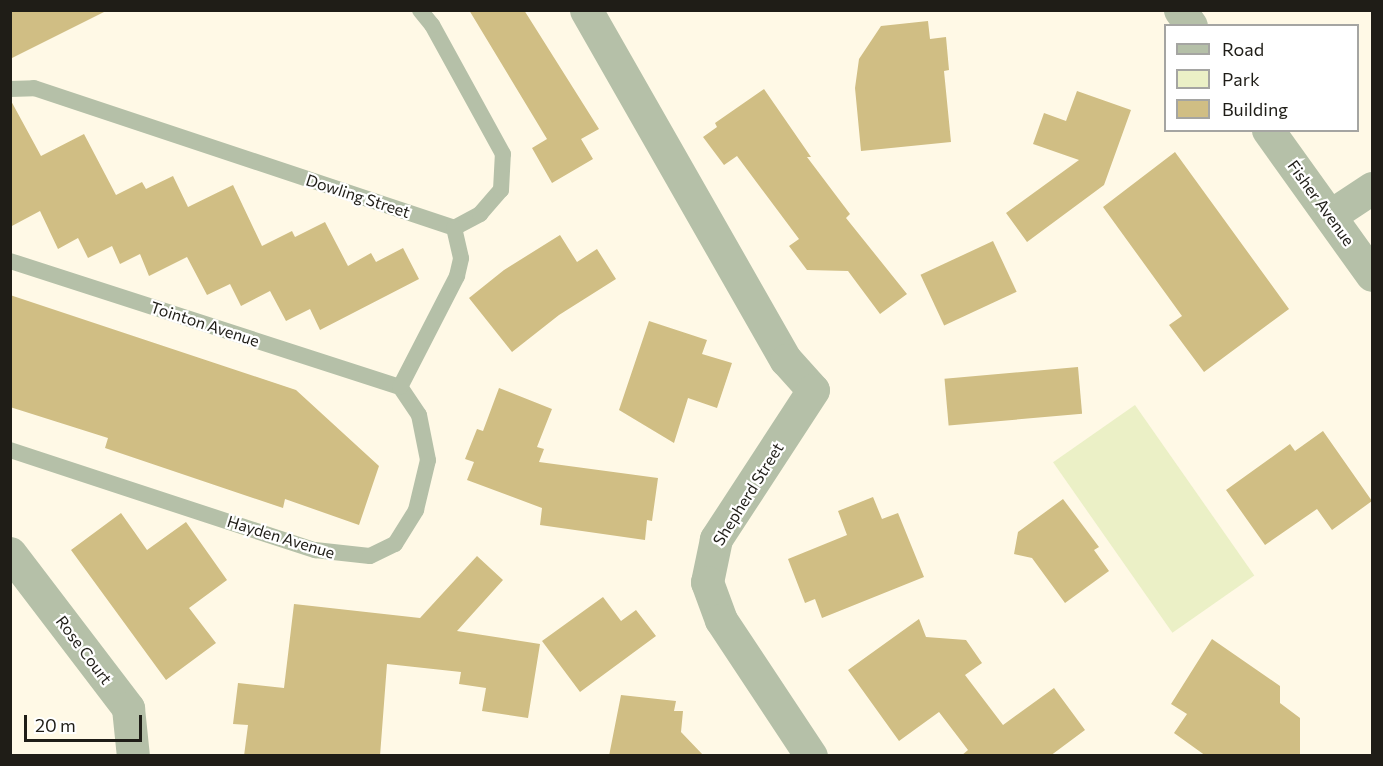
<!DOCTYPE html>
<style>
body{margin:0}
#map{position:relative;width:1383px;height:766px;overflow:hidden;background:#fff9e6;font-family:Commissioner,sans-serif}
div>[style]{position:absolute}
.green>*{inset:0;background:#ebf0c6;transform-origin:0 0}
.building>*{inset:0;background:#d0be84;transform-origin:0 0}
.lane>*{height:16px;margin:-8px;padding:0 8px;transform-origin:8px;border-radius:8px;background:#b5c0a8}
.street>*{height:33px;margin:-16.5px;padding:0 16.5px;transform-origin:16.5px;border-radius:16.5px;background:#b5c0a8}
span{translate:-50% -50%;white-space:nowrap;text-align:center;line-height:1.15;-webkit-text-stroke:4.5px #fff;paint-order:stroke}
.street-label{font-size:16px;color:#1f1d17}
.frame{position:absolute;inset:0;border:12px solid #1f1d17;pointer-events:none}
.legend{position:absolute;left:1164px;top:24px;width:195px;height:108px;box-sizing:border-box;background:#fff;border:2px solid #a5a5a2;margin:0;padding:8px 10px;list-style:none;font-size:18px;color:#1f1d17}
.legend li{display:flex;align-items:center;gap:12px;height:30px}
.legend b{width:30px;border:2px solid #a5a5a2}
.scale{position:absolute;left:24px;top:715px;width:118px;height:27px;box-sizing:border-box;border:3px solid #1f1d17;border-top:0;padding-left:8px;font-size:18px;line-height:21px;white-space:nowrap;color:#1f1d17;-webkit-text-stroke:4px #fff;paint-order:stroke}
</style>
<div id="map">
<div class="green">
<div style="left:1135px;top:405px;width:208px;height:100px;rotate:55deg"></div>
</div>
<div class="building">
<div style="clip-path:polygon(10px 10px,108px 10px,10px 59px)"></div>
<div style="clip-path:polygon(469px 10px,524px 10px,599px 129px,581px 139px,593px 159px,552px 183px,532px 148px,547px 139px)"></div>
<div style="clip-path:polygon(928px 21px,930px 39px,946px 37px,949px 70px,944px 71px,951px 142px,861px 151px,855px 88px,859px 59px,881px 26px)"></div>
<div style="clip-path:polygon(764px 89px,811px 157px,807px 157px,850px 214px,846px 218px,907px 294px,880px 314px,848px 271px,807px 270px,789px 246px,799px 239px,737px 156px,724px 165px,703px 137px,717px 127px,715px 123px)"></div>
<div style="clip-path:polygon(1077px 91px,1131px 110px,1104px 185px,1027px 242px,1006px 213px,1079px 160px,1033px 144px,1044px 113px,1066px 121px)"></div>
<div style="clip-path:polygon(10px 99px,41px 156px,84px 134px,116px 195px,142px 182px,146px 189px,173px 176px,188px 207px,233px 185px,262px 246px,292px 231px,295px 237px,325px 222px,348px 266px,371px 253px,376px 262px,403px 248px,419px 279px,320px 330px,310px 309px,286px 321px,270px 291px,241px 306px,230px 284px,207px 295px,187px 257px,149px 276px,140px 254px,120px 264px,112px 246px,88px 258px,78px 238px,58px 249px,40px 211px,10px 227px)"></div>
<div style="clip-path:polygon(1175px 152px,1289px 309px,1204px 372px,1169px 325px,1182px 316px,1103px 207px)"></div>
<div style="clip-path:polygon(560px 235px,577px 262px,597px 249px,616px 279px,559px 315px,512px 352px,469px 298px,504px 270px)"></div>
<div style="left:993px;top:241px;width:56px;height:80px;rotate:65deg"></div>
<div style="clip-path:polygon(10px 295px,296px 390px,379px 466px,359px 525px,285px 499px,283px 508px,105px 448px,108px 438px,10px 407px)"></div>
<div style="clip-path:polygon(649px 321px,707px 340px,702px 354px,732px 363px,717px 408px,688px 398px,674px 443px,619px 410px)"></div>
<div style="left:1078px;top:367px;width:47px;height:134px;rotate:85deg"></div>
<div style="clip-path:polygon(499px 388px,552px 409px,537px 447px,544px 449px,539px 462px,658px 478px,652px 521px,647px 520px,645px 540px,540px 525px,542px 508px,467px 480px,474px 462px,465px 459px,477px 429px,483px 431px)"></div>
<div style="clip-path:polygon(1323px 431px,1372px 501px,1332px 530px,1317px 509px,1265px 545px,1226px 490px,1290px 444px,1295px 451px)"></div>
<div style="clip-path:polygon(873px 497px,882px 519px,898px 513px,924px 577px,822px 618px,815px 599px,805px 603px,788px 559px,847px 535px,838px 511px)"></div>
<div style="clip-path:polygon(1063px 499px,1099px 547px,1094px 550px,1109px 571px,1065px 603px,1032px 558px,1014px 554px,1018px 532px)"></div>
<div style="clip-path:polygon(121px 513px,147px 550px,186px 522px,227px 580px,189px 608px,216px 643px,166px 680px,71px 550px)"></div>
<div style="clip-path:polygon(477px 556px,503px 580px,457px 631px,540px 644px,528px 718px,482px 711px,486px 688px,459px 684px,461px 672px,387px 664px,380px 756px,244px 756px,248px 725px,233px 724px,238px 683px,284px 688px,294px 604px,420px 618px)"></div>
<div style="clip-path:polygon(603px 597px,621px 621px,636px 610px,656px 636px,580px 692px,542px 641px)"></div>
<div style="clip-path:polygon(919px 619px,926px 637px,966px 640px,982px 663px,965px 675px,1003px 725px,1054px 688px,1085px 730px,1050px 756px,961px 756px,968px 750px,939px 712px,899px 741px,848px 670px)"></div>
<div style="clip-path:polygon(1212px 639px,1280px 686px,1280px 703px,1300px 718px,1300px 756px,1206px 756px,1174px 733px,1187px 714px,1171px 704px)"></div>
<div style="clip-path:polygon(621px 695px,676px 701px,674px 711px,683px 711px,681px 732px,704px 756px,609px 756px)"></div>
</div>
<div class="lane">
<div style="left:10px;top:89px;width:24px;rotate:-2deg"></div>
<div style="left:34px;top:88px;width:443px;rotate:18.4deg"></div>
<div style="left:454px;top:228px;width:30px;rotate:-28deg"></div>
<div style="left:480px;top:214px;width:32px;rotate:-49deg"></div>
<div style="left:501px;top:190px;width:36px;rotate:-87deg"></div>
<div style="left:503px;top:154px;width:147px;rotate:-118.8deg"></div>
<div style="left:432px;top:25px;width:19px;rotate:-129deg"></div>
<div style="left:10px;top:261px;width:410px;rotate:17.9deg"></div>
<div style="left:10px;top:450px;width:321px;rotate:18.2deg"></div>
<div style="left:315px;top:550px;width:55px;rotate:6.2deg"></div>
<div style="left:370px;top:556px;width:28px;rotate:-26deg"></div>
<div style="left:395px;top:544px;width:40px;rotate:-58deg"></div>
<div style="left:416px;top:510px;width:51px;rotate:-76.5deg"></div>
<div style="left:428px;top:460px;width:46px;rotate:-101.3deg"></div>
<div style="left:419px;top:415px;width:34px;rotate:-124deg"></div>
<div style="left:400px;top:387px;width:125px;rotate:-62.8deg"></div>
<div style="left:457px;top:276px;width:18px;rotate:-77deg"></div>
<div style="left:461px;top:258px;width:31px;rotate:-103deg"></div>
</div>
<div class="street">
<div style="left:586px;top:10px;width:403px;rotate:60.3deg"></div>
<div style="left:786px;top:360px;width:40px;rotate:48deg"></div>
<div style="left:813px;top:390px;width:178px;rotate:123.1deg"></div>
<div style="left:716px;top:539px;width:44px;rotate:101.8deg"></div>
<div style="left:707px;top:582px;width:40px;rotate:69.8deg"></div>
<div style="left:721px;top:620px;width:163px;rotate:56.5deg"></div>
<div style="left:1180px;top:10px;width:19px;rotate:55deg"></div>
<div style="left:1268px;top:130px;width:178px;rotate:54.4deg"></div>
<div style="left:1331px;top:215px;width:49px;rotate:-33.4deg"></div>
<div style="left:10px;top:553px;width:195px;rotate:52.7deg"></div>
<div style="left:128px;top:708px;width:48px;rotate:84.1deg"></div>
</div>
<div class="street-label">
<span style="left:358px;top:196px;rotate:18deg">Dowling Street</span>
<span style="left:1321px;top:203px;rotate:54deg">Fisher Avenue</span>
<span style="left:205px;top:324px;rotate:18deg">Tointon Avenue</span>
<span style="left:748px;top:494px;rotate:-58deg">Shepherd Street</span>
<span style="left:281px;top:537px;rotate:17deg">Hayden Avenue</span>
<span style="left:84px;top:650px;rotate:53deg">Rose Court</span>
</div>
<div class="frame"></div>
<ul class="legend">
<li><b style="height:8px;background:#b5c0a8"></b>Road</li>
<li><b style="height:16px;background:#ebf0c6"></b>Park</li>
<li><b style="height:16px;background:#d0be84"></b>Building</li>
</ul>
<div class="scale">20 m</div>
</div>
